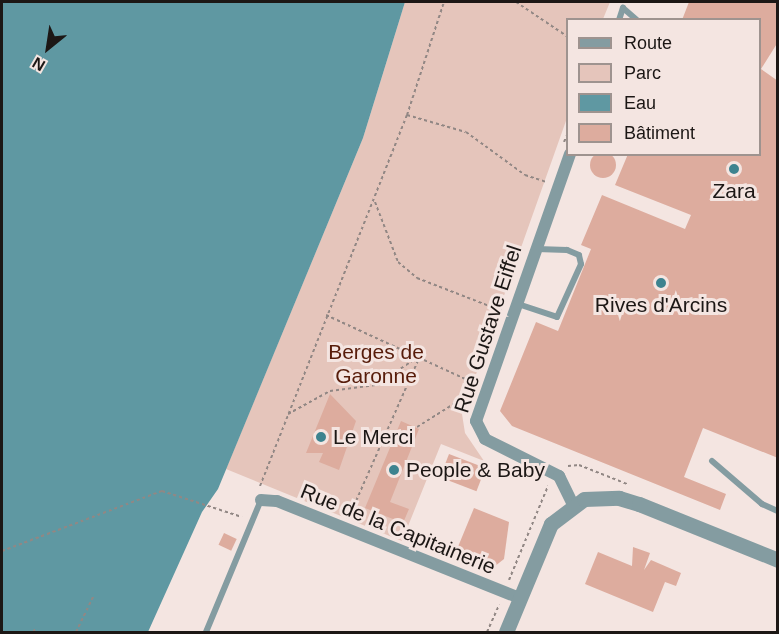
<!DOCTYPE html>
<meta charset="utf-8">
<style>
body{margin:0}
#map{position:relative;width:779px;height:634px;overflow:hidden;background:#f4e5e1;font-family:Arial,sans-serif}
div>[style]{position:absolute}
.green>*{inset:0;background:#e5c5bb}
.water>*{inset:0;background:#5f98a2}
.building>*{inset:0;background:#ddac9e;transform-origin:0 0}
.round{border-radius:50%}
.path>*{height:2px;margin-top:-1px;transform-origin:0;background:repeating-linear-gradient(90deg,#918784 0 3px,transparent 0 6px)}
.service>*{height:6px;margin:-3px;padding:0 3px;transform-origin:3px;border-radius:3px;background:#849ca1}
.minor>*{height:12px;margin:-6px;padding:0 6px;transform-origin:6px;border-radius:6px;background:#849ca1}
.tertiary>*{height:15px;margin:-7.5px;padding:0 7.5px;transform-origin:7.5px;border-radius:7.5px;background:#849ca1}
.dots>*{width:16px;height:16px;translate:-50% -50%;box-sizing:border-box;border:3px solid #f4e5e1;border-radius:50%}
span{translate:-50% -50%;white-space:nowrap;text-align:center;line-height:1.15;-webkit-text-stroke:6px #f4e5e1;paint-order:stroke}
.poi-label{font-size:21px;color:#1c1715}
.left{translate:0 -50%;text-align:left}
.street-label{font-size:21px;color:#1c1715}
.park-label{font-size:21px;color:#571c0a}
.frame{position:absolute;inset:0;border:3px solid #1c1715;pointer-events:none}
.legend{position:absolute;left:566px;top:18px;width:195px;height:138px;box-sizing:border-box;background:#f4e5e1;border:2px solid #9e938f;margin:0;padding:8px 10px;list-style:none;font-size:18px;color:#1c1715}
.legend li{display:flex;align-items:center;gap:12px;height:30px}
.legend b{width:30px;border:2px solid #9e938f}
.north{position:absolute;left:18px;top:18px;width:60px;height:60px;-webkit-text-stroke:4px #f4e5e1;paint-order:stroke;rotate:210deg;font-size:16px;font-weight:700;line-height:24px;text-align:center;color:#1c1715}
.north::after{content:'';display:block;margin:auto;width:21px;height:27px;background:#1c1715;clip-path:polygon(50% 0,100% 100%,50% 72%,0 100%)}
</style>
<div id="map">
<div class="green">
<div style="clip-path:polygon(405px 2px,610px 2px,603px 19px,568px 20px,567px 118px,462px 414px,465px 433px,484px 461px,441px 444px,402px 541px,226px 469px,363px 138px)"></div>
</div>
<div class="water">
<div style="clip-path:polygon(2px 2px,405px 2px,363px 138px,218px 489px,202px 512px,148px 632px,2px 632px)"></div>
</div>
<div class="building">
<div style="clip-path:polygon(689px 2px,778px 2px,778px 42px,761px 69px,778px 81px,778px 458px,703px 428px,684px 477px,726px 494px,720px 510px,512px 426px,500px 411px,536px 322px,558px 331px,591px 249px,581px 245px,602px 195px,685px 229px,691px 215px,615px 185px,628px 154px,760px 154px,760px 20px,682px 20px)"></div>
<div class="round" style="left:590px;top:152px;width:26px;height:26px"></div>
<div style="clip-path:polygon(330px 394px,356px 421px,339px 470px,319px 462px,323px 453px,306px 453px)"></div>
<div style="clip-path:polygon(401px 421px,419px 429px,390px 502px,409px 509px,403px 523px,365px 508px)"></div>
<div style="left:449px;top:454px;width:39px;height:25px;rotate:21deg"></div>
<div style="clip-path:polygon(474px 508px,509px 522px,504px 559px,490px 570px,455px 554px)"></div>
<div style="left:224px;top:533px;width:14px;height:13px;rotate:25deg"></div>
<div style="clip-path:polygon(633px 547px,650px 553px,644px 570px,651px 560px,681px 573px,676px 586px,665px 582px,653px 612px,585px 584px,598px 552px,632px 566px)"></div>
</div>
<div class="path">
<div style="left:516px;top:2px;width:63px;rotate:33.9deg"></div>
<div style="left:407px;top:115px;width:61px;rotate:16.1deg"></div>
<div style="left:466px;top:132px;width:73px;rotate:36.1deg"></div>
<div style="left:525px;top:175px;width:23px;rotate:18deg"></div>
<div style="left:564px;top:142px;width:10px;rotate:-66deg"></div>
<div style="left:375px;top:202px;width:64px;rotate:69deg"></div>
<div style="left:398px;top:262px;width:25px;rotate:40deg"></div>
<div style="left:417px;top:278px;width:91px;rotate:21.2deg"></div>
<div style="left:326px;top:315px;width:165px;rotate:24.7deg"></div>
<div style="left:288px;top:414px;width:48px;rotate:-28.7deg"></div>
<div style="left:330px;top:391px;width:46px;rotate:-7.4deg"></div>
<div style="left:376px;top:385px;width:50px;rotate:-33.7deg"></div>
<div style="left:417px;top:427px;width:51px;rotate:-32.1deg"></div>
<div style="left:460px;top:400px;width:21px;rotate:-61deg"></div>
<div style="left:568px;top:466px;width:11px;rotate:-5deg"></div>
<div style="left:579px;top:465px;width:52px;rotate:21.6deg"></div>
<div style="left:260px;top:486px;width:399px;rotate:-68.4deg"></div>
<div style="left:407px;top:115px;width:119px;rotate:-71.9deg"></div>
<div style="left:349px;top:517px;width:176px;rotate:-66.2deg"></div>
<div style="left:2px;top:551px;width:171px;rotate:-20.6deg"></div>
<div style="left:162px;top:491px;width:84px;rotate:18deg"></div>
<div style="left:509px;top:580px;width:102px;rotate:-67.5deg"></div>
<div style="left:33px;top:632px;width:5px;rotate:-53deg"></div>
<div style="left:76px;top:632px;width:41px;rotate:-64.1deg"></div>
<div style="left:487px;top:632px;width:30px;rotate:-66deg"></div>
</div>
<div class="service">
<div style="left:619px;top:20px;width:13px;rotate:-72deg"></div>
<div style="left:623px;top:8px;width:18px;rotate:41deg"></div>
<div style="left:518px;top:304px;width:41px;rotate:18.4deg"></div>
<div style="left:557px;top:317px;width:58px;rotate:-65.6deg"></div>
<div style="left:581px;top:264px;width:9px;rotate:-103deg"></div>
<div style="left:579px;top:255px;width:13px;rotate:-157deg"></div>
<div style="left:567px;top:250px;width:30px;rotate:-178deg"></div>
<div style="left:712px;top:461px;width:66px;rotate:40.7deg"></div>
<div style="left:762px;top:504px;width:17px;rotate:24deg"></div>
<div style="left:206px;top:632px;width:143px;rotate:-67.4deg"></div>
</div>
<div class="minor">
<div style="left:570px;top:154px;width:283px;rotate:109.4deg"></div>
<div style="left:476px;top:421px;width:20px;rotate:63deg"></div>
<div style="left:485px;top:439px;width:83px;rotate:26.6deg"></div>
<div style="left:559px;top:476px;width:30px;rotate:64deg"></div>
<div style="left:261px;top:500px;width:16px;rotate:4deg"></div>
<div style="left:277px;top:501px;width:262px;rotate:21.8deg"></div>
</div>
<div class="tertiary">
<div style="left:506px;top:632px;width:117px;rotate:-67.4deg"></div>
<div style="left:551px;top:524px;width:41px;rotate:-37.1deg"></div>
<div style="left:584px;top:499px;width:35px;rotate:-2deg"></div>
<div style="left:619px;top:498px;width:21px;rotate:17deg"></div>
<div style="left:639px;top:504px;width:150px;rotate:21.9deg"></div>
</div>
<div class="dots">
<div style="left:734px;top:169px;background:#3d838f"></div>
<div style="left:661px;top:283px;background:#3d838f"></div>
<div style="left:321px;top:437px;background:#3d838f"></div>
<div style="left:394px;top:470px;background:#3d838f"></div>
</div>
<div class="poi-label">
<span style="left:734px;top:191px">Zara</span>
<span style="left:661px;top:305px">Rives d'Arcins</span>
<span class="left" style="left:333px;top:437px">Le Merci</span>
<span class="left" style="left:406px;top:470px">People &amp; Baby</span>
</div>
<div class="street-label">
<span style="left:488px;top:329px;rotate:-72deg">Rue Gustave Eiffel</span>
<span style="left:398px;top:529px;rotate:22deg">Rue de la Capitainerie</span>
</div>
<div class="park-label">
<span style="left:376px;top:364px">Berges de<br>Garonne</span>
</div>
<div class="frame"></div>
<ul class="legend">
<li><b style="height:8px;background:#849ca1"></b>Route</li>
<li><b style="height:16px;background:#e5c5bb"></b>Parc</li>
<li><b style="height:16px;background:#5f98a2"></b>Eau</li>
<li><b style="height:16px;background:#ddac9e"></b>Bâtiment</li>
</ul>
<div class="north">N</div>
</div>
